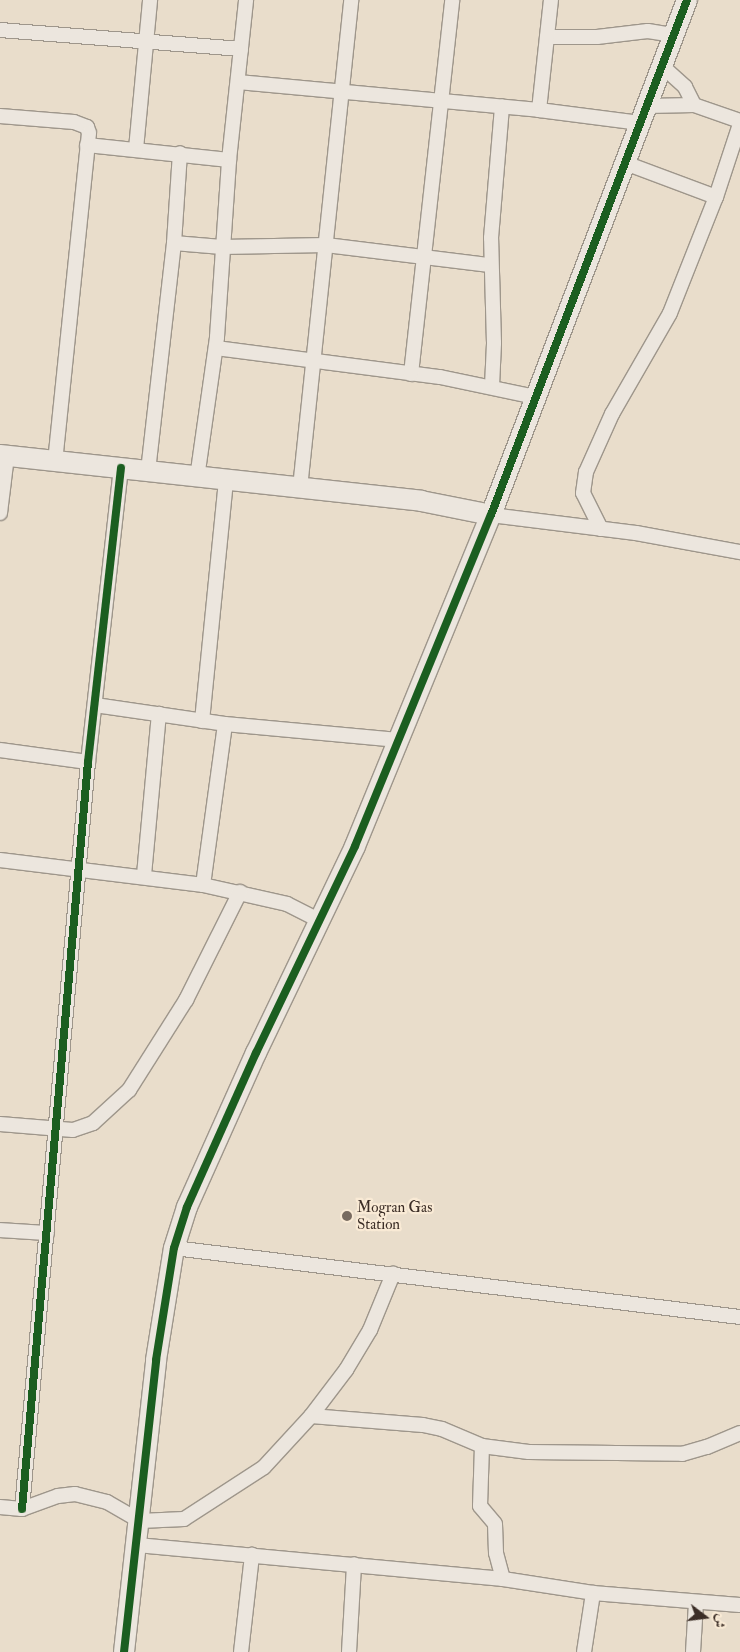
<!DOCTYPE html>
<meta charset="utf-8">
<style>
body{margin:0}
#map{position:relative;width:740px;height:1652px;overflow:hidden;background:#e9ddcb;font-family:"IM FELL Double Pica",Amiri,serif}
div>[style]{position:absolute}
.roads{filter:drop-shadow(1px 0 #9e968b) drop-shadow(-1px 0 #9e968b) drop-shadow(0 1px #9e968b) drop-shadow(0 -1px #9e968b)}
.street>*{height:14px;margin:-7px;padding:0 7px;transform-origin:7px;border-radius:7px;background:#ece6de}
.secondary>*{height:20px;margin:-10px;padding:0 10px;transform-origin:10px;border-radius:10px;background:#ece6de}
.cycleway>*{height:8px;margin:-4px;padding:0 4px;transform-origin:4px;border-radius:4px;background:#1b5e20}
.dots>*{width:14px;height:14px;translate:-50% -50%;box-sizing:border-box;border:2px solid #f9ead5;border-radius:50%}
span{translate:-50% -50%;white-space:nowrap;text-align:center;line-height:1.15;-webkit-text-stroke:4.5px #f9ead5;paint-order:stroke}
.poi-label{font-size:15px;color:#3b2d26}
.left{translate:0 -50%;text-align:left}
.north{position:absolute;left:680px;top:1592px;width:50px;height:50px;-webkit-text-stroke:4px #f9ead5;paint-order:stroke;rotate:105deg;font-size:14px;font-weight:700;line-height:20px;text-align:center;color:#3b2d26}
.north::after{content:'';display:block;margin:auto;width:18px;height:22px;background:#3b2d26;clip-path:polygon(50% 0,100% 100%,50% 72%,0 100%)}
</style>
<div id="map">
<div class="roads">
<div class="street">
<div style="left:0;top:30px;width:242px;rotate:4.5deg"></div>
<div style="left:547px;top:37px;width:50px"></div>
<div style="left:597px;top:37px;width:51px;rotate:-6.7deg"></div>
<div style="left:648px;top:31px;width:26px;rotate:9deg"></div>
<div style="left:662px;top:66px;width:31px;rotate:42deg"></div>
<div style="left:685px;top:87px;width:20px;rotate:63deg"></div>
<div style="left:238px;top:82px;width:302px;rotate:5.3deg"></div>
<div style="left:539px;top:110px;width:102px;rotate:7.3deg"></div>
<div style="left:647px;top:106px;width:47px;rotate:-1.2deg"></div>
<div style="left:694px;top:105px;width:49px;rotate:19.2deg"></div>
<div style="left:539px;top:110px;width:111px;rotate:-83.8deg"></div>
<div style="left:0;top:116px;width:74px;rotate:4.6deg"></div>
<div style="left:74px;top:122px;width:14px;rotate:21deg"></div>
<div style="left:87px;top:127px;width:6px;rotate:72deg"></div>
<div style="left:89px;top:133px;width:330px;rotate:95.9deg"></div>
<div style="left:87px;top:145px;width:143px;rotate:6deg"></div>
<div style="left:136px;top:149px;width:150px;rotate:-84.6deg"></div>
<div style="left:625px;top:163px;width:97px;rotate:20.5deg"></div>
<div style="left:174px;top:243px;width:48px;rotate:4.8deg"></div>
<div style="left:222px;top:247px;width:104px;rotate:-1.1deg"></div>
<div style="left:326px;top:245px;width:165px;rotate:7deg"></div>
<div style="left:216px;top:348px;width:226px;rotate:7.4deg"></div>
<div style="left:440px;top:377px;width:98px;rotate:11.8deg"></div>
<div style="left:411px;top:374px;width:376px;rotate:-83.7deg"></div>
<div style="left:492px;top:386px;width:43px;rotate:-87.3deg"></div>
<div style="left:494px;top:343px;width:105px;rotate:-91.6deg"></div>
<div style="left:491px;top:238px;width:132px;rotate:-85.2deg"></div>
<div style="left:148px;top:471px;width:229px;rotate:-83.5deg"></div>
<div style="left:174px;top:243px;width:90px;rotate:-86.2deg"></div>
<div style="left:197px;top:478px;width:142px;rotate:-81.9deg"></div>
<div style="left:217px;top:337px;width:177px;rotate:-86.1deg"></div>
<div style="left:229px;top:160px;width:161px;rotate:-83.9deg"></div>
<div style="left:300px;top:488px;width:491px;rotate:-84deg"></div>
<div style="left:0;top:513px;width:57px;rotate:-83deg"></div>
<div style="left:491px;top:515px;width:146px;rotate:7.1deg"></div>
<div style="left:636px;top:533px;width:106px;rotate:10.4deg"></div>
<div style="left:601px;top:529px;width:40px;rotate:-116.6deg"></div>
<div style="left:583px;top:493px;width:21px;rotate:-82deg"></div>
<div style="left:586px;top:472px;width:64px;rotate:-65.9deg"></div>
<div style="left:612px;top:414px;width:116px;rotate:-60.1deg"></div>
<div style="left:670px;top:313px;width:125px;rotate:-68.4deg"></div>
<div style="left:716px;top:197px;width:77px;rotate:-71.8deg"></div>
<div style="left:95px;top:705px;width:131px;rotate:8.3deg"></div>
<div style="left:225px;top:724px;width:174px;rotate:5.3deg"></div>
<div style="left:202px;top:721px;width:242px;rotate:-84.3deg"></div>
<div style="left:0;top:750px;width:89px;rotate:7.8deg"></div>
<div style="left:0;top:860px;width:205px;rotate:7deg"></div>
<div style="left:203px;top:885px;width:86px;rotate:12.7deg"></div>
<div style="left:287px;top:904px;width:36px;rotate:27deg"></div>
<div style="left:144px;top:875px;width:162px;rotate:-84.7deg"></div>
<div style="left:203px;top:885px;width:162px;rotate:-82.2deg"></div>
<div style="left:0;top:1124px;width:73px;rotate:4.7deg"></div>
<div style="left:73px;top:1130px;width:21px;rotate:-19deg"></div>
<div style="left:93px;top:1123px;width:49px;rotate:-42.5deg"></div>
<div style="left:129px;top:1090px;width:107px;rotate:-57.7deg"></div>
<div style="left:186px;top:1000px;width:121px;rotate:-63.4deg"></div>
<div style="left:0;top:1230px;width:47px;rotate:3.7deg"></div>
<div style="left:174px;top:1248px;width:570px;rotate:6.95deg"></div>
<div style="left:311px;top:1416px;width:112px;rotate:4.6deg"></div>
<div style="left:423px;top:1425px;width:19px;rotate:12deg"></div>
<div style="left:442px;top:1429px;width:43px;rotate:23deg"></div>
<div style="left:482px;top:1446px;width:47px;rotate:7.3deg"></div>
<div style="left:529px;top:1452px;width:153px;rotate:0.7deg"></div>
<div style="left:682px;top:1454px;width:26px;rotate:-16deg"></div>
<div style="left:707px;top:1447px;width:36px;rotate:-23deg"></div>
<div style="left:482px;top:1446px;width:60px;rotate:91.9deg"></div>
<div style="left:480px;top:1506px;width:23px;rotate:50deg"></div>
<div style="left:495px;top:1524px;width:29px;rotate:88deg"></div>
<div style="left:496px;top:1553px;width:27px;rotate:75deg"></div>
<div style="left:0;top:1507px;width:22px;rotate:5deg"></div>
<div style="left:22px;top:1509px;width:38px;rotate:-20deg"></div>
<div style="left:58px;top:1496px;width:17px;rotate:-7deg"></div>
<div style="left:75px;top:1494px;width:33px;rotate:14deg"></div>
<div style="left:107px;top:1502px;width:38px;rotate:30deg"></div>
<div style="left:140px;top:1521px;width:44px;rotate:-2.6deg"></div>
<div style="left:184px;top:1519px;width:95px;rotate:-33deg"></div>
<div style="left:264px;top:1467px;width:69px;rotate:-47.3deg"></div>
<div style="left:311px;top:1416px;width:58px;rotate:-52.7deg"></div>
<div style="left:346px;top:1370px;width:47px;rotate:-59deg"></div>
<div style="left:370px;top:1330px;width:61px;rotate:-67.7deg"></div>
<div style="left:22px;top:1509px;width:750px;rotate:-84.95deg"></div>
<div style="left:88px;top:762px;width:296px;rotate:-83.6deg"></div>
<div style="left:137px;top:1545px;width:368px;rotate:5.3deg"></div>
<div style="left:503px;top:1579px;width:91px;rotate:8.8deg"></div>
<div style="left:593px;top:1593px;width:147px;rotate:4.7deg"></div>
<div style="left:241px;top:1652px;width:98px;rotate:-83.5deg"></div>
<div style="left:349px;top:1652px;width:88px;rotate:-86.7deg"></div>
<div style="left:584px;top:1652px;width:60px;rotate:-81.3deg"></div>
<div style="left:693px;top:1652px;width:49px;rotate:-86.5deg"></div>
</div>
<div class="secondary">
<div style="left:0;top:455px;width:424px;rotate:6.2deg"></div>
<div style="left:421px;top:501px;width:71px;rotate:11.3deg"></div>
<div style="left:124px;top:1652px;width:294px;rotate:-83.7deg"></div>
<div style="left:156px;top:1360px;width:113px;rotate:-80.9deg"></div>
<div style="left:174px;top:1248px;width:43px;rotate:-72.4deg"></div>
<div style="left:187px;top:1207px;width:169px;rotate:-65.9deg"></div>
<div style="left:256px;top:1053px;width:229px;rotate:-64.4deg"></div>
<div style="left:355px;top:846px;width:358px;rotate:-67.7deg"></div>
<div style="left:491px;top:515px;width:551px;rotate:-69.16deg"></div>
</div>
</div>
<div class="cycleway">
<div style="left:22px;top:1509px;width:750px;rotate:-84.95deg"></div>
<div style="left:88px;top:762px;width:296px;rotate:-83.6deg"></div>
<div style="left:124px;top:1652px;width:294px;rotate:-83.7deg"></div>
<div style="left:156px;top:1360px;width:113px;rotate:-80.9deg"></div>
<div style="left:174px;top:1248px;width:43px;rotate:-72.4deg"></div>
<div style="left:187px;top:1207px;width:169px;rotate:-65.9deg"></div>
<div style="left:256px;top:1053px;width:229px;rotate:-64.4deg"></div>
<div style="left:355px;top:846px;width:358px;rotate:-67.7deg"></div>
<div style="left:491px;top:515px;width:551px;rotate:-69.16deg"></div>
</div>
<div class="dots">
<div style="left:347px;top:1216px;background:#786b60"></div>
</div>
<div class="poi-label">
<span class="left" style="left:357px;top:1216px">Mogran Gas<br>Station</span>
</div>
<div class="north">ش</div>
</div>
